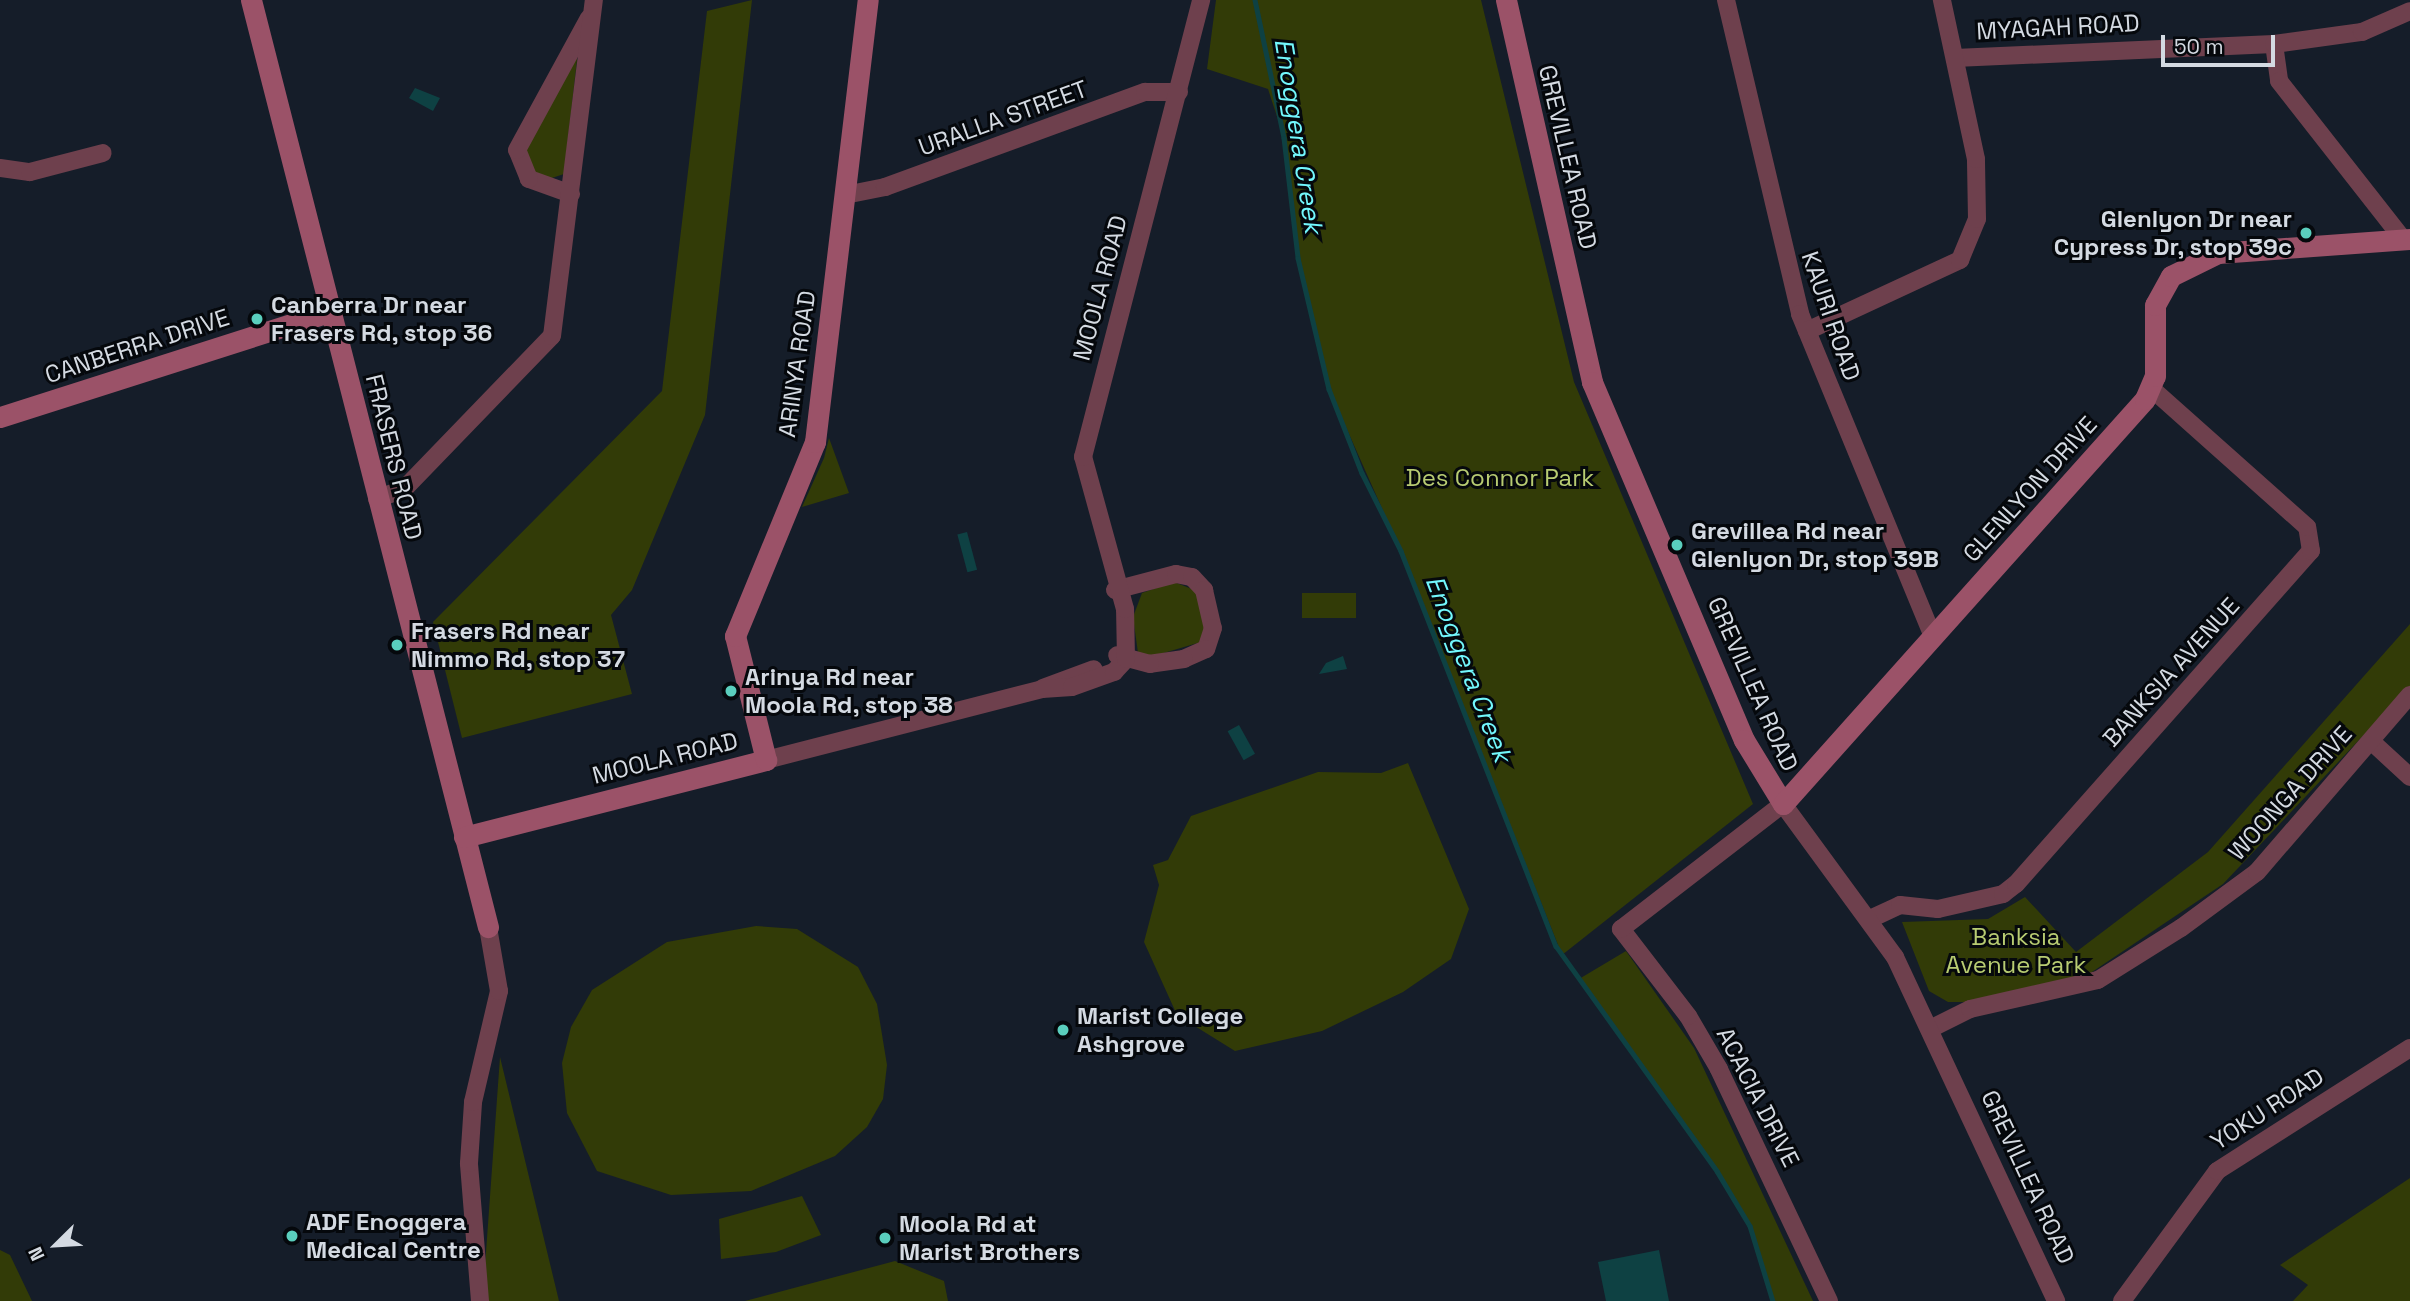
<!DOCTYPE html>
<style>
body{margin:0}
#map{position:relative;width:2410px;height:1301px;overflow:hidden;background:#151d29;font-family:"Space Grotesk",sans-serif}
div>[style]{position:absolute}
.green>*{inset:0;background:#323b07;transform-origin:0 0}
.water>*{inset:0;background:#0e4143;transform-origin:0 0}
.stream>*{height:4.5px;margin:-2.25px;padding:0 2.25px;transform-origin:2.25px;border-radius:2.25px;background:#0e4143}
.street>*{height:18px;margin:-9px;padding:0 9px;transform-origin:9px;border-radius:9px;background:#6e404d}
.secondary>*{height:21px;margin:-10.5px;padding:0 10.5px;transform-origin:10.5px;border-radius:10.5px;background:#9b5268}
.dots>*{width:19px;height:19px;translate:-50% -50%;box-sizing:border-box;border:4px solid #05080c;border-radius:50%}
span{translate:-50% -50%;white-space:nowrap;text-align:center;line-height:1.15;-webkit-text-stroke:6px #05080c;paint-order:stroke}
.street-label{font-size:24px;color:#d4dae2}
.poi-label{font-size:24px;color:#d4dae2;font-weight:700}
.right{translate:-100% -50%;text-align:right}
.left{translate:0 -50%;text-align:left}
.park-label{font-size:24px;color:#b8cc72}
.water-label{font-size:26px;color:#72f7fc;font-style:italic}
.north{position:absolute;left:21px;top:1210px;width:70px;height:70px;-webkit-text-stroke:5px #05080c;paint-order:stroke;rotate:246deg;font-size:19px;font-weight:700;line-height:28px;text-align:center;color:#d4dae2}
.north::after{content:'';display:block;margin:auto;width:24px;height:32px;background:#d4dae2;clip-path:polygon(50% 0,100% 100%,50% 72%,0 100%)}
.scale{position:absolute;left:2161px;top:35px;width:114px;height:32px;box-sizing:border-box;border:4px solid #d4dae2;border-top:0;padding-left:9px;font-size:21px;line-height:24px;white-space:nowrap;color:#d4dae2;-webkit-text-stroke:5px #05080c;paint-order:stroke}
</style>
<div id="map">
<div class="green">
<div style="clip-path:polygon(752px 0,705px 415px,632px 590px,611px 615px,632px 694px,462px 738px,433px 622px,662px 391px,707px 11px)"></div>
<div style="clip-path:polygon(1216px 0,1481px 0,1574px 382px,1753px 804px,1562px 955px,1401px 551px,1329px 389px,1298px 258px,1284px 138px,1268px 89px,1207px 69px)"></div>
<div style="clip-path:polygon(578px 51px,564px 174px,549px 179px,533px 172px,526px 150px)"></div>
<div style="clip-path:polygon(829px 438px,849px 493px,802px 507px,824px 458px)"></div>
<div style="clip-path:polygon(1174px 582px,1197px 591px,1207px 624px,1201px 642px,1150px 657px,1138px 653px,1133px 617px,1142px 593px)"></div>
<div style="left:1356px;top:593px;width:25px;height:54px;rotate:90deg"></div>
<div style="clip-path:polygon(2410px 624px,2410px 686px,2223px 884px,2086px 976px,1967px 1002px,1948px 1002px,1929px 991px,1902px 922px,1988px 919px,2025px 897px,2076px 952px,2208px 852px)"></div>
<div style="clip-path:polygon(1408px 763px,1469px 909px,1451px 959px,1403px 992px,1322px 1031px,1235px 1051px,1177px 1015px,1144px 942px,1159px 885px,1153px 865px,1168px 860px,1191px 816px,1318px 772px,1381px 773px)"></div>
<div style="clip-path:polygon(756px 926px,797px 929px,858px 967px,877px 1004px,887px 1065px,883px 1099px,867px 1127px,835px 1156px,751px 1191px,671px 1195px,597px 1171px,567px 1113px,562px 1063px,571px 1027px,592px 990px,667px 942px)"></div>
<div style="clip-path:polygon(1626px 951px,1694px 1048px,1813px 1301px,1773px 1301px,1750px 1226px,1717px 1171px,1579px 979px)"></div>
<div style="clip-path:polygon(500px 1057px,559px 1301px,474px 1301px,485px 1266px)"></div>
<div style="clip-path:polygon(2410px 1178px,2410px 1301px,2293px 1301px,2308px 1285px,2280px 1265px)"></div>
<div style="clip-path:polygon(802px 1196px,821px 1235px,776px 1252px,721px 1259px,719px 1219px)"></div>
<div style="clip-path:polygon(0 1250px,10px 1255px,32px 1301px,0 1301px)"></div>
<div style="clip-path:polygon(895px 1261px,944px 1281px,948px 1301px,745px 1301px)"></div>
</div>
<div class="water">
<div style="clip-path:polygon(415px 88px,440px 98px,433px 111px,409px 98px)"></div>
<div style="left:967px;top:532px;width:39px;height:10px;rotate:75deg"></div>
<div style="clip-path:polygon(1343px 656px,1347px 669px,1319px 674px,1326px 663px)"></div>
<div style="left:1239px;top:725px;width:33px;height:13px;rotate:61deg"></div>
<div style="clip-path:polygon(1659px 1250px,1669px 1301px,1606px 1301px,1598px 1262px)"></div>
</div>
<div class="stream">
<div style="left:1255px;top:0;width:141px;rotate:78.1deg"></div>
<div style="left:1284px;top:138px;width:121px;rotate:83.3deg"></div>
<div style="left:1298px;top:258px;width:135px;rotate:76.7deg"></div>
<div style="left:1329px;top:389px;width:90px;rotate:68.6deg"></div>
<div style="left:1362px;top:473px;width:87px;rotate:63.4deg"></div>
<div style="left:1401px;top:551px;width:424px;rotate:68.6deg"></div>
<div style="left:1556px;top:946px;width:277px;rotate:54.4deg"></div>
<div style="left:1717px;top:1171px;width:64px;rotate:59deg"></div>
<div style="left:1750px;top:1226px;width:78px;rotate:73deg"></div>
</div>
<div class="street">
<div style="left:1726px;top:0;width:323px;rotate:76.7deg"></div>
<div style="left:1800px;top:314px;width:346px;rotate:67.6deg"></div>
<div style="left:2274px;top:44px;width:37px;rotate:82deg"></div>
<div style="left:2279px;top:81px;width:201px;rotate:51.9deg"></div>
<div style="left:1955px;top:58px;width:319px;rotate:-2.5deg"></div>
<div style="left:2274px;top:44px;width:89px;rotate:-7.8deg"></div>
<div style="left:2362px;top:32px;width:52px;rotate:-23.6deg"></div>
<div style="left:0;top:168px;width:30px;rotate:8deg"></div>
<div style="left:30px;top:172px;width:75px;rotate:-14.6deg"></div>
<div style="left:571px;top:194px;width:45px;rotate:-160.3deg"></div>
<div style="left:529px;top:179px;width:31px;rotate:-112deg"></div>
<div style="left:517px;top:150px;width:150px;rotate:-61.4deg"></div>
<div style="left:845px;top:195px;width:41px;rotate:-11.3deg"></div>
<div style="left:885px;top:187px;width:277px;rotate:-20.1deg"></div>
<div style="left:1145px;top:92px;width:34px"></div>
<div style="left:1807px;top:331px;width:169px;rotate:-24.9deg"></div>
<div style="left:1960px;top:260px;width:44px;rotate:-67.5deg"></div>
<div style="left:1977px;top:219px;width:60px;rotate:-91deg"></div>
<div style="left:1976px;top:159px;width:163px;rotate:-102.1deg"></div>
<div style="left:377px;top:499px;width:30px;rotate:-21deg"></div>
<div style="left:405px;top:488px;width:211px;rotate:-46deg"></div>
<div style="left:552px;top:336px;width:339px;rotate:-82.9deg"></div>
<div style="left:1115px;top:590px;width:63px;rotate:-14.7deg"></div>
<div style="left:1176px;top:574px;width:16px;rotate:11deg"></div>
<div style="left:1192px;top:577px;width:18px;rotate:47deg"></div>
<div style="left:1204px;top:590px;width:39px;rotate:77deg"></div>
<div style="left:1213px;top:628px;width:22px;rotate:108deg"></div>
<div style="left:1206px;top:649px;width:24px;rotate:156deg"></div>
<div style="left:1184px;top:659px;width:34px;rotate:172deg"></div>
<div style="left:1150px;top:664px;width:34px;rotate:-165deg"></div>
<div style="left:1043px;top:688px;width:54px;rotate:-20.4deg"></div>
<div style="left:2371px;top:741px;width:53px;rotate:42.7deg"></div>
<div style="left:766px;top:760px;width:285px;rotate:-14.4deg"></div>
<div style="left:1042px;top:689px;width:30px;rotate:-4deg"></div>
<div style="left:1072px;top:687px;width:45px;rotate:-19.7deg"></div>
<div style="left:1114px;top:672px;width:18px;rotate:-47deg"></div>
<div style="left:1126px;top:659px;width:50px;rotate:-91.1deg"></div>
<div style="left:1125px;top:609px;width:158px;rotate:-105.4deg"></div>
<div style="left:1083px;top:457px;width:472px;rotate:-75.5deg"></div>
<div style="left:1870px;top:919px;width:33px;rotate:-25deg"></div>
<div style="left:1900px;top:905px;width:38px;rotate:6deg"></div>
<div style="left:1938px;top:909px;width:67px;rotate:-13deg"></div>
<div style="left:2003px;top:894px;width:16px;rotate:-38deg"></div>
<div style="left:2016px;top:884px;width:445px;rotate:-48.5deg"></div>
<div style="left:2311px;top:551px;width:24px;rotate:-99deg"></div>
<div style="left:2307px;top:527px;width:208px;rotate:-138.3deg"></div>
<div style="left:1932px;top:1028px;width:42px;rotate:-26.6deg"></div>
<div style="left:1970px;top:1009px;width:131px;rotate:-12.8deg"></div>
<div style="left:2098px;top:980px;width:98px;rotate:-32.1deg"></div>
<div style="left:2181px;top:928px;width:94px;rotate:-36.4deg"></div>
<div style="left:2257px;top:872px;width:234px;rotate:-49.2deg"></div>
<div style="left:480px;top:1301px;width:138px;rotate:-94.6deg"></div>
<div style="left:469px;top:1163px;width:61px;rotate:-86.2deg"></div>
<div style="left:473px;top:1102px;width:114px;rotate:-76.8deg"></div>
<div style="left:499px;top:991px;width:65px;rotate:-99.8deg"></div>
<div style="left:1829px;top:1301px;width:257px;rotate:-115.4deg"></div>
<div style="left:1719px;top:1069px;width:61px;rotate:-120.3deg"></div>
<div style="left:1688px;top:1016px;width:110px;rotate:-127.6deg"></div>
<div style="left:1621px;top:929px;width:205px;rotate:-37.7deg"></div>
<div style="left:1783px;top:804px;width:190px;rotate:53.8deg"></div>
<div style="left:1895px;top:957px;width:380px;rotate:64.9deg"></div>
<div style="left:2122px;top:1301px;width:161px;rotate:-53.8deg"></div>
<div style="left:2217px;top:1171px;width:229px;rotate:-32.5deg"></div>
</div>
<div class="secondary">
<div style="left:251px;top:0;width:957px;rotate:75.66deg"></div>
<div style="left:1506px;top:0;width:392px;rotate:77.3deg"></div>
<div style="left:1592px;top:382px;width:389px;rotate:67deg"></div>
<div style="left:1744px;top:740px;width:75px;rotate:58.6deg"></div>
<div style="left:1783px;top:804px;width:543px;rotate:-48.21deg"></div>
<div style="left:2145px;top:399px;width:25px;rotate:-67deg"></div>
<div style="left:2155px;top:376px;width:71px;rotate:-90deg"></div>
<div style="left:2155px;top:305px;width:33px;rotate:-61deg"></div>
<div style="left:2171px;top:276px;width:52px;rotate:-26.1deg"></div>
<div style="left:2218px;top:253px;width:193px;rotate:-4.2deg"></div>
<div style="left:0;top:417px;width:346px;rotate:-17.7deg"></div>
<div style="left:464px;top:837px;width:312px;rotate:-14.3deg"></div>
<div style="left:766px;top:760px;width:128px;rotate:-104deg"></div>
<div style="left:735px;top:636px;width:210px;rotate:-67.6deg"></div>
<div style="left:815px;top:442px;width:445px;rotate:-83.2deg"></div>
</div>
<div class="dots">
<div style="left:2306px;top:233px;background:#5acebd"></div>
<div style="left:257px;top:319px;background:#5acebd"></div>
<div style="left:1677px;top:545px;background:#5acebd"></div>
<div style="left:397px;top:645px;background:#5acebd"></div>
<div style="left:731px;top:691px;background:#5acebd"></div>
<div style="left:1063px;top:1030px;background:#5acebd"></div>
<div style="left:292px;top:1236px;background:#5acebd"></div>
<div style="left:885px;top:1238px;background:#5acebd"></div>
</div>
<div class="street-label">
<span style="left:2058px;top:27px;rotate:-3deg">MYAGAH ROAD</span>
<span style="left:1003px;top:118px;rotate:-20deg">URALLA STREET</span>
<span style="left:1568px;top:157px;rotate:77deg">GREVILLEA ROAD</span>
<span style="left:1100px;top:288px;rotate:-75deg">MOOLA ROAD</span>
<span style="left:1831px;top:316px;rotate:71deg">KAURI ROAD</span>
<span style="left:137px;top:346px;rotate:-18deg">CANBERRA DRIVE</span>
<span style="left:797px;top:364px;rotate:-82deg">ARINYA ROAD</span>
<span style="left:394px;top:457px;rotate:76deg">FRASERS ROAD</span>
<span style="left:2030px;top:489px;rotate:-48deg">GLENLYON DRIVE</span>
<span style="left:2171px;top:672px;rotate:-48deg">BANKSIA AVENUE</span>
<span style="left:1753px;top:684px;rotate:66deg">GREVILLEA ROAD</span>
<span style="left:665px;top:758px;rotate:-14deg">MOOLA ROAD</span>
<span style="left:2290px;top:793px;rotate:-48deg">WOONGA DRIVE</span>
<span style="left:1758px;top:1097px;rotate:63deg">ACACIA DRIVE</span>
<span style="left:2267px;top:1109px;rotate:-33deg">YOKU ROAD</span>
<span style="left:2028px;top:1177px;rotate:65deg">GREVILLEA ROAD</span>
</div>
<div class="poi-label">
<span class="right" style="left:2292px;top:233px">Glenlyon Dr near<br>Cypress Dr, stop 39c</span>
<span class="left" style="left:271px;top:319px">Canberra Dr near<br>Frasers Rd, stop 36</span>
<span class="left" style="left:1691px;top:545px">Grevillea Rd near<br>Glenlyon Dr, stop 39B</span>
<span class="left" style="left:411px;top:645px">Frasers Rd near<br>Nimmo Rd, stop 37</span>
<span class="left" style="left:745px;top:691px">Arinya Rd near<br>Moola Rd, stop 38</span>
<span class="left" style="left:1077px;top:1030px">Marist College<br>Ashgrove</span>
<span class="left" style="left:306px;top:1236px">ADF Enoggera<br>Medical Centre</span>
<span class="left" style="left:899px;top:1238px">Moola Rd at<br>Marist Brothers</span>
</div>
<div class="park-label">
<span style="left:1500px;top:478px">Des Connor Park</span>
<span style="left:2016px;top:951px">Banksia<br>Avenue Park</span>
</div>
<div class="water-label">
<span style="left:1298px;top:136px;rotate:81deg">Enoggera Creek</span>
<span style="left:1468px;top:669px;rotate:69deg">Enoggera Creek</span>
</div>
<div class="north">N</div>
<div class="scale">50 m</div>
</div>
